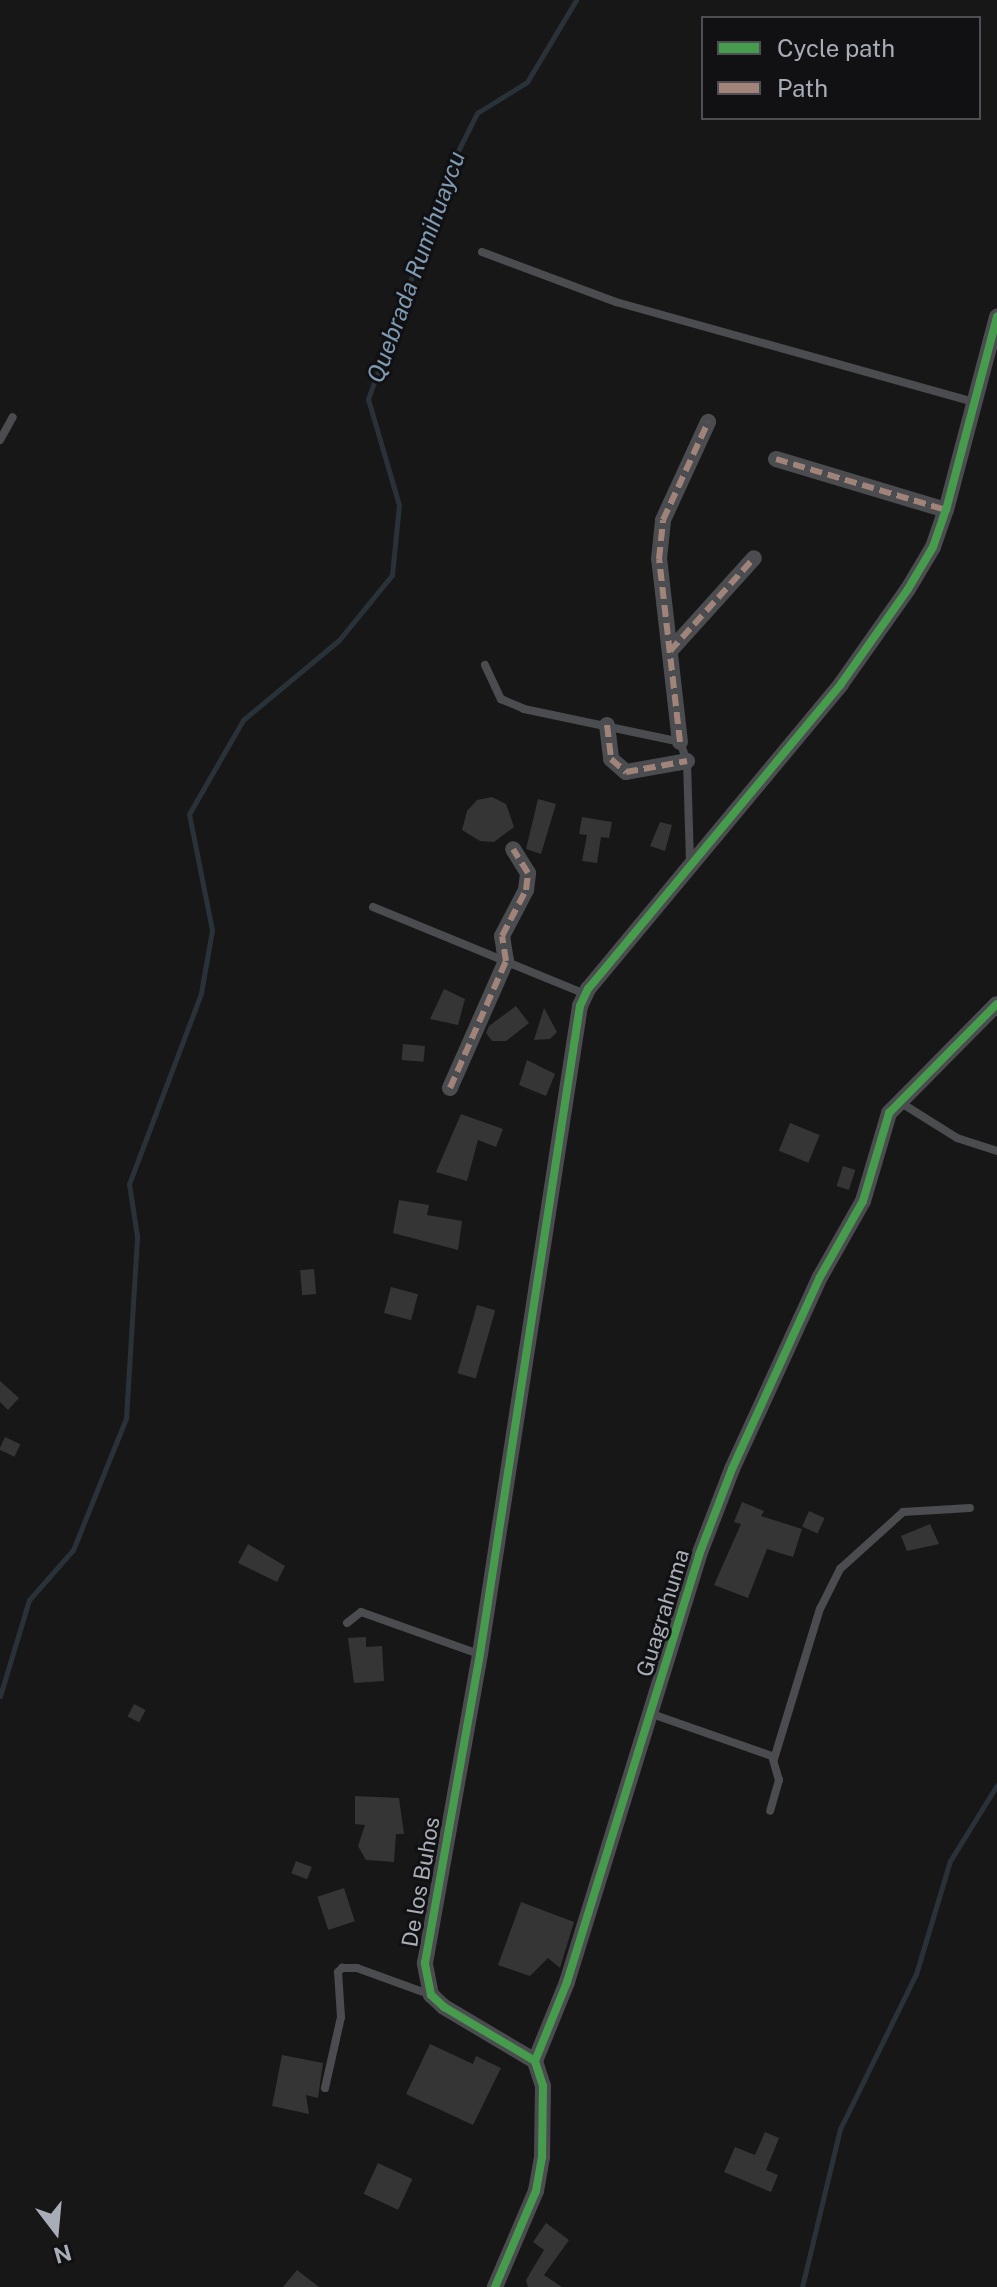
<!DOCTYPE html>
<style>
body{margin:0}
#map{position:relative;width:997px;height:2287px;overflow:hidden;background:#171717;font-family:"Public Sans",sans-serif}
div>[style]{position:absolute}
.stream>*{height:5px;margin:-2.5px;padding:0 2.5px;transform-origin:2.5px;border-radius:2.5px;background:#2a3239}
.building>*{inset:0;background:#353536;transform-origin:0 0}
.service>*{height:8px;margin:-4px;padding:0 4px;transform-origin:4px;border-radius:4px;background:#4b4c50}
.minor>*{height:16px;margin:-8px;padding:0 8px;transform-origin:8px;border-radius:8px;background:#4b4c50}
.quiet>*{height:6px;margin-top:-3px;transform-origin:0;background:repeating-linear-gradient(90deg,#a18479 0 12px,transparent 0 18px)}
.cycleway>*{height:8px;margin:-4px;padding:0 4px;transform-origin:4px;border-radius:4px;background:#469c4c}
span{translate:-50% -50%;white-space:nowrap;text-align:center;line-height:1.15;-webkit-text-stroke:6px #111113;paint-order:stroke}
.street-label{font-size:22px;color:#a8adb8}
.water-label{font-size:24px;color:#7f9bb3;font-style:italic}
.legend{position:absolute;left:701px;top:16px;width:280px;height:104px;box-sizing:border-box;background:#111113;border:2px solid #4d4f55;margin:0;padding:10px 14px;list-style:none;font-size:24px;color:#a8adb8}
.legend li{display:flex;align-items:center;gap:16px;height:40px}
.legend b{width:40px;border:2px solid #4d4f55}
.north{position:absolute;left:16px;top:2191px;width:80px;height:80px;-webkit-text-stroke:6px #111113;paint-order:stroke;rotate:164deg;font-size:22px;font-weight:700;line-height:32px;text-align:center;color:#a8adb8}
.north::after{content:'';display:block;margin:auto;width:28px;height:36px;background:#a8adb8;clip-path:polygon(50% 0,100% 100%,50% 72%,0 100%)}
</style>
<div id="map">
<div class="stream">
<div style="left:0;top:1696px;width:100px;rotate:-73.2deg"></div>
<div style="left:29px;top:1600px;width:67px;rotate:-48.7deg"></div>
<div style="left:73px;top:1550px;width:142px;rotate:-68.1deg"></div>
<div style="left:126px;top:1418px;width:182px;rotate:-86.5deg"></div>
<div style="left:137px;top:1236px;width:53px;rotate:-98.7deg"></div>
<div style="left:129px;top:1184px;width:204px;rotate:-69.3deg"></div>
<div style="left:201px;top:993px;width:64px;rotate:-80.1deg"></div>
<div style="left:212px;top:930px;width:118px;rotate:-101.2deg"></div>
<div style="left:189px;top:814px;width:108px;rotate:-60.1deg"></div>
<div style="left:243px;top:720px;width:125px;rotate:-39.8deg"></div>
<div style="left:339px;top:640px;width:84px;rotate:-50.8deg"></div>
<div style="left:392px;top:575px;width:70px;rotate:-84.3deg"></div>
<div style="left:399px;top:505px;width:110px;rotate:-106.3deg"></div>
<div style="left:368px;top:399px;width:255px;rotate:-70.3deg"></div>
<div style="left:454px;top:159px;width:51px;rotate:-63.4deg"></div>
<div style="left:477px;top:113px;width:59px;rotate:-31.8deg"></div>
<div style="left:527px;top:82px;width:96px;rotate:-59.1deg"></div>
<div style="left:802px;top:2287px;width:163px;rotate:-76.5deg"></div>
<div style="left:840px;top:2129px;width:173px;rotate:-63.9deg"></div>
<div style="left:916px;top:1974px;width:118px;rotate:-73.3deg"></div>
<div style="left:950px;top:1861px;width:89px;rotate:-58.3deg"></div>
</div>
<div class="building">
<div style="clip-path:polygon(492px 797px,506px 804px,514px 827px,494px 842px,480px 841px,462px 830px,467px 811px,477px 800px)"></div>
<div style="clip-path:polygon(538px 799px,556px 804px,541px 854px,526px 849px)"></div>
<div style="clip-path:polygon(582px 817px,612px 822px,609px 838px,601px 837px,597px 863px,582px 861px,587px 835px,579px 834px)"></div>
<div style="clip-path:polygon(660px 822px,672px 825px,665px 851px,650px 846px)"></div>
<div style="clip-path:polygon(444px 989px,465px 999px,458px 1025px,430px 1019px)"></div>
<div style="clip-path:polygon(516px 1006px,529px 1023px,506px 1041px,492px 1041px,486px 1033px,489px 1026px)"></div>
<div style="clip-path:polygon(544px 1008px,557px 1032px,550px 1039px,534px 1040px)"></div>
<div style="left:403px;top:1044px;width:22px;height:16px;rotate:5deg"></div>
<div style="clip-path:polygon(527px 1060px,555px 1074px,546px 1096px,519px 1085px)"></div>
<div style="clip-path:polygon(461px 1114px,503px 1129px,496px 1147px,478px 1140px,467px 1181px,436px 1172px)"></div>
<div style="left:790px;top:1123px;width:32px;height:30px;rotate:22deg"></div>
<div style="left:843px;top:1166px;width:13px;height:21px;rotate:18deg"></div>
<div style="clip-path:polygon(399px 1200px,429px 1205px,427px 1215px,462px 1221px,458px 1250px,393px 1233px)"></div>
<div style="left:314px;top:1269px;width:25px;height:14px;rotate:85deg"></div>
<div style="left:391px;top:1287px;width:28px;height:27px;rotate:15deg"></div>
<div style="left:477px;top:1305px;width:19px;height:71px;rotate:16deg"></div>
<div style="clip-path:polygon(0 1381px,19px 1398px,8px 1410px,0 1402px)"></div>
<div style="left:5px;top:1437px;width:17px;height:14px;rotate:25deg"></div>
<div style="clip-path:polygon(742px 1502px,764px 1511px,761px 1516px,802px 1529px,793px 1557px,767px 1549px,748px 1598px,714px 1585px,741px 1524px,734px 1522px)"></div>
<div style="left:809px;top:1511px;width:17px;height:17px;rotate:24deg"></div>
<div style="clip-path:polygon(930px 1524px,939px 1544px,907px 1551px,901px 1536px)"></div>
<div style="clip-path:polygon(248px 1544px,285px 1566px,277px 1582px,238px 1563px)"></div>
<div style="clip-path:polygon(366px 1637px,366px 1647px,382px 1646px,384px 1681px,354px 1683px,348px 1638px)"></div>
<div style="left:134px;top:1704px;width:13px;height:14px;rotate:27deg"></div>
<div style="clip-path:polygon(355px 1796px,399px 1798px,404px 1834px,396px 1834px,394px 1862px,366px 1860px,358px 1846px,365px 1825px,355px 1824px)"></div>
<div style="left:296px;top:1861px;width:17px;height:13px;rotate:21deg"></div>
<div style="left:344px;top:1888px;width:35px;height:28px;rotate:72deg"></div>
<div style="clip-path:polygon(521px 1902px,574px 1922px,560px 1968px,548px 1958px,530px 1976px,498px 1965px)"></div>
<div style="clip-path:polygon(430px 2044px,473px 2064px,476px 2056px,501px 2068px,473px 2125px,406px 2094px)"></div>
<div style="clip-path:polygon(282px 2055px,323px 2063px,318px 2098px,306px 2095px,309px 2114px,272px 2106px)"></div>
<div style="clip-path:polygon(765px 2132px,779px 2138px,766px 2170px,778px 2175px,771px 2192px,724px 2172px,735px 2147px,755px 2155px)"></div>
<div style="left:378px;top:2163px;width:38px;height:34px;rotate:25deg"></div>
<div style="clip-path:polygon(546px 2223px,569px 2240px,544px 2275px,562px 2287px,528px 2287px,526px 2280px,544px 2250px,533px 2242px)"></div>
<div style="clip-path:polygon(297px 2270px,319px 2287px,283px 2287px)"></div>
</div>
<div class="service">
<div style="left:482px;top:252px;width:143px;rotate:20.5deg"></div>
<div style="left:616px;top:302px;width:372px;rotate:15.6deg"></div>
<div style="left:0;top:440px;width:26px;rotate:-61deg"></div>
<div style="left:485px;top:665px;width:38px;rotate:65deg"></div>
<div style="left:501px;top:699px;width:25px;rotate:23deg"></div>
<div style="left:524px;top:709px;width:159px;rotate:11.9deg"></div>
<div style="left:680px;top:742px;width:20px;rotate:70deg"></div>
<div style="left:687px;top:761px;width:103px;rotate:88.3deg"></div>
<div style="left:373px;top:907px;width:229px;rotate:22.3deg"></div>
<div style="left:898px;top:1101px;width:70px;rotate:32.1deg"></div>
<div style="left:957px;top:1138px;width:42px;rotate:18deg"></div>
<div style="left:347px;top:1623px;width:18px;rotate:-38deg"></div>
<div style="left:361px;top:1612px;width:125px;rotate:19.6deg"></div>
<div style="left:652px;top:1714px;width:127px;rotate:19.3deg"></div>
<div style="left:772px;top:1756px;width:25px;rotate:74deg"></div>
<div style="left:779px;top:1780px;width:32px;rotate:106deg"></div>
<div style="left:774px;top:1759px;width:157px;rotate:-73deg"></div>
<div style="left:820px;top:1609px;width:45px;rotate:-63.4deg"></div>
<div style="left:840px;top:1569px;width:85px;rotate:-42.1deg"></div>
<div style="left:903px;top:1512px;width:67px;rotate:-3.4deg"></div>
<div style="left:325px;top:2088px;width:73px;rotate:-77.3deg"></div>
<div style="left:341px;top:2017px;width:45px;rotate:-93.8deg"></div>
<div style="left:338px;top:1972px;width:6px;rotate:-45deg"></div>
<div style="left:342px;top:1968px;width:15px"></div>
<div style="left:357px;top:1968px;width:79px;rotate:20deg"></div>
</div>
<div class="minor">
<div style="left:776px;top:459px;width:177px;rotate:16.7deg"></div>
<div style="left:670px;top:651px;width:125px;rotate:-47.9deg"></div>
<div style="left:607px;top:725px;width:34px;rotate:83deg"></div>
<div style="left:611px;top:759px;width:20px;rotate:41deg"></div>
<div style="left:626px;top:772px;width:62px;rotate:-10.2deg"></div>
<div style="left:680px;top:742px;width:184px;rotate:-96.5deg"></div>
<div style="left:659px;top:559px;width:39px;rotate:-84deg"></div>
<div style="left:663px;top:520px;width:108px;rotate:-65.3deg"></div>
<div style="left:450px;top:1088px;width:139px;rotate:-66.2deg"></div>
<div style="left:506px;top:961px;width:25px;rotate:-99deg"></div>
<div style="left:502px;top:936px;width:52px;rotate:-62.4deg"></div>
<div style="left:526px;top:890px;width:17px;rotate:-83deg"></div>
<div style="left:528px;top:873px;width:28px;rotate:-122deg"></div>
<div style="left:535px;top:2061px;width:106px;rotate:-149.3deg"></div>
<div style="left:444px;top:2007px;width:18px;rotate:-137deg"></div>
<div style="left:431px;top:1995px;width:33px;rotate:-101deg"></div>
<div style="left:425px;top:1963px;width:314px;rotate:-79.9deg"></div>
<div style="left:480px;top:1654px;width:656px;rotate:-81.23deg"></div>
<div style="left:580px;top:1006px;width:19px;rotate:-65deg"></div>
<div style="left:588px;top:989px;width:396px;rotate:-50.3deg"></div>
<div style="left:841px;top:684px;width:116px;rotate:-54.8deg"></div>
<div style="left:908px;top:589px;width:49px;rotate:-59.2deg"></div>
<div style="left:933px;top:547px;width:39px;rotate:-71deg"></div>
<div style="left:946px;top:510px;width:200px;rotate:-75.2deg"></div>
<div style="left:495px;top:2287px;width:104px;rotate:-66.9deg"></div>
<div style="left:536px;top:2191px;width:35px;rotate:-80deg"></div>
<div style="left:542px;top:2157px;width:71px;rotate:-89.2deg"></div>
<div style="left:543px;top:2086px;width:26px;rotate:-108deg"></div>
<div style="left:535px;top:2061px;width:85px;rotate:-67.9deg"></div>
<div style="left:567px;top:1982px;width:447px;rotate:-72.8deg"></div>
<div style="left:699px;top:1555px;width:92px;rotate:-69deg"></div>
<div style="left:732px;top:1469px;width:211px;rotate:-65.4deg"></div>
<div style="left:820px;top:1277px;width:87px;rotate:-60.5deg"></div>
<div style="left:863px;top:1201px;width:92px;rotate:-73.5deg"></div>
<div style="left:889px;top:1113px;width:153px;rotate:-45.3deg"></div>
</div>
<div class="quiet">
<div style="left:776px;top:459px;width:177px;rotate:16.7deg"></div>
<div style="left:670px;top:651px;width:125px;rotate:-47.9deg"></div>
<div style="left:607px;top:725px;width:34px;rotate:83deg"></div>
<div style="left:611px;top:759px;width:20px;rotate:41deg"></div>
<div style="left:626px;top:772px;width:62px;rotate:-10.2deg"></div>
<div style="left:680px;top:742px;width:184px;rotate:-96.5deg"></div>
<div style="left:659px;top:559px;width:39px;rotate:-84deg"></div>
<div style="left:663px;top:520px;width:108px;rotate:-65.3deg"></div>
<div style="left:450px;top:1088px;width:139px;rotate:-66.2deg"></div>
<div style="left:506px;top:961px;width:25px;rotate:-99deg"></div>
<div style="left:502px;top:936px;width:52px;rotate:-62.4deg"></div>
<div style="left:526px;top:890px;width:17px;rotate:-83deg"></div>
<div style="left:528px;top:873px;width:28px;rotate:-122deg"></div>
</div>
<div class="cycleway">
<div style="left:535px;top:2061px;width:106px;rotate:-149.3deg"></div>
<div style="left:444px;top:2007px;width:18px;rotate:-137deg"></div>
<div style="left:431px;top:1995px;width:33px;rotate:-101deg"></div>
<div style="left:425px;top:1963px;width:314px;rotate:-79.9deg"></div>
<div style="left:480px;top:1654px;width:656px;rotate:-81.23deg"></div>
<div style="left:580px;top:1006px;width:19px;rotate:-65deg"></div>
<div style="left:588px;top:989px;width:396px;rotate:-50.3deg"></div>
<div style="left:841px;top:684px;width:116px;rotate:-54.8deg"></div>
<div style="left:908px;top:589px;width:49px;rotate:-59.2deg"></div>
<div style="left:933px;top:547px;width:39px;rotate:-71deg"></div>
<div style="left:946px;top:510px;width:200px;rotate:-75.2deg"></div>
<div style="left:495px;top:2287px;width:104px;rotate:-66.9deg"></div>
<div style="left:536px;top:2191px;width:35px;rotate:-80deg"></div>
<div style="left:542px;top:2157px;width:71px;rotate:-89.2deg"></div>
<div style="left:543px;top:2086px;width:26px;rotate:-108deg"></div>
<div style="left:535px;top:2061px;width:85px;rotate:-67.9deg"></div>
<div style="left:567px;top:1982px;width:447px;rotate:-72.8deg"></div>
<div style="left:699px;top:1555px;width:92px;rotate:-69deg"></div>
<div style="left:732px;top:1469px;width:211px;rotate:-65.4deg"></div>
<div style="left:820px;top:1277px;width:87px;rotate:-60.5deg"></div>
<div style="left:863px;top:1201px;width:92px;rotate:-73.5deg"></div>
<div style="left:889px;top:1113px;width:153px;rotate:-45.3deg"></div>
</div>
<div class="street-label">
<span style="left:663px;top:1613px;rotate:-73deg">Guagrahuma</span>
<span style="left:421px;top:1882px;rotate:-80deg">De los Buhos</span>
</div>
<div class="water-label">
<span style="left:416px;top:267px;rotate:-70deg">Quebrada Rumihuaycu</span>
</div>
<ul class="legend">
<li><b style="height:10px;background:#469c4c"></b>Cycle path</li>
<li><b style="height:10px;background:#a18479"></b>Path</li>
</ul>
<div class="north">N</div>
</div>
